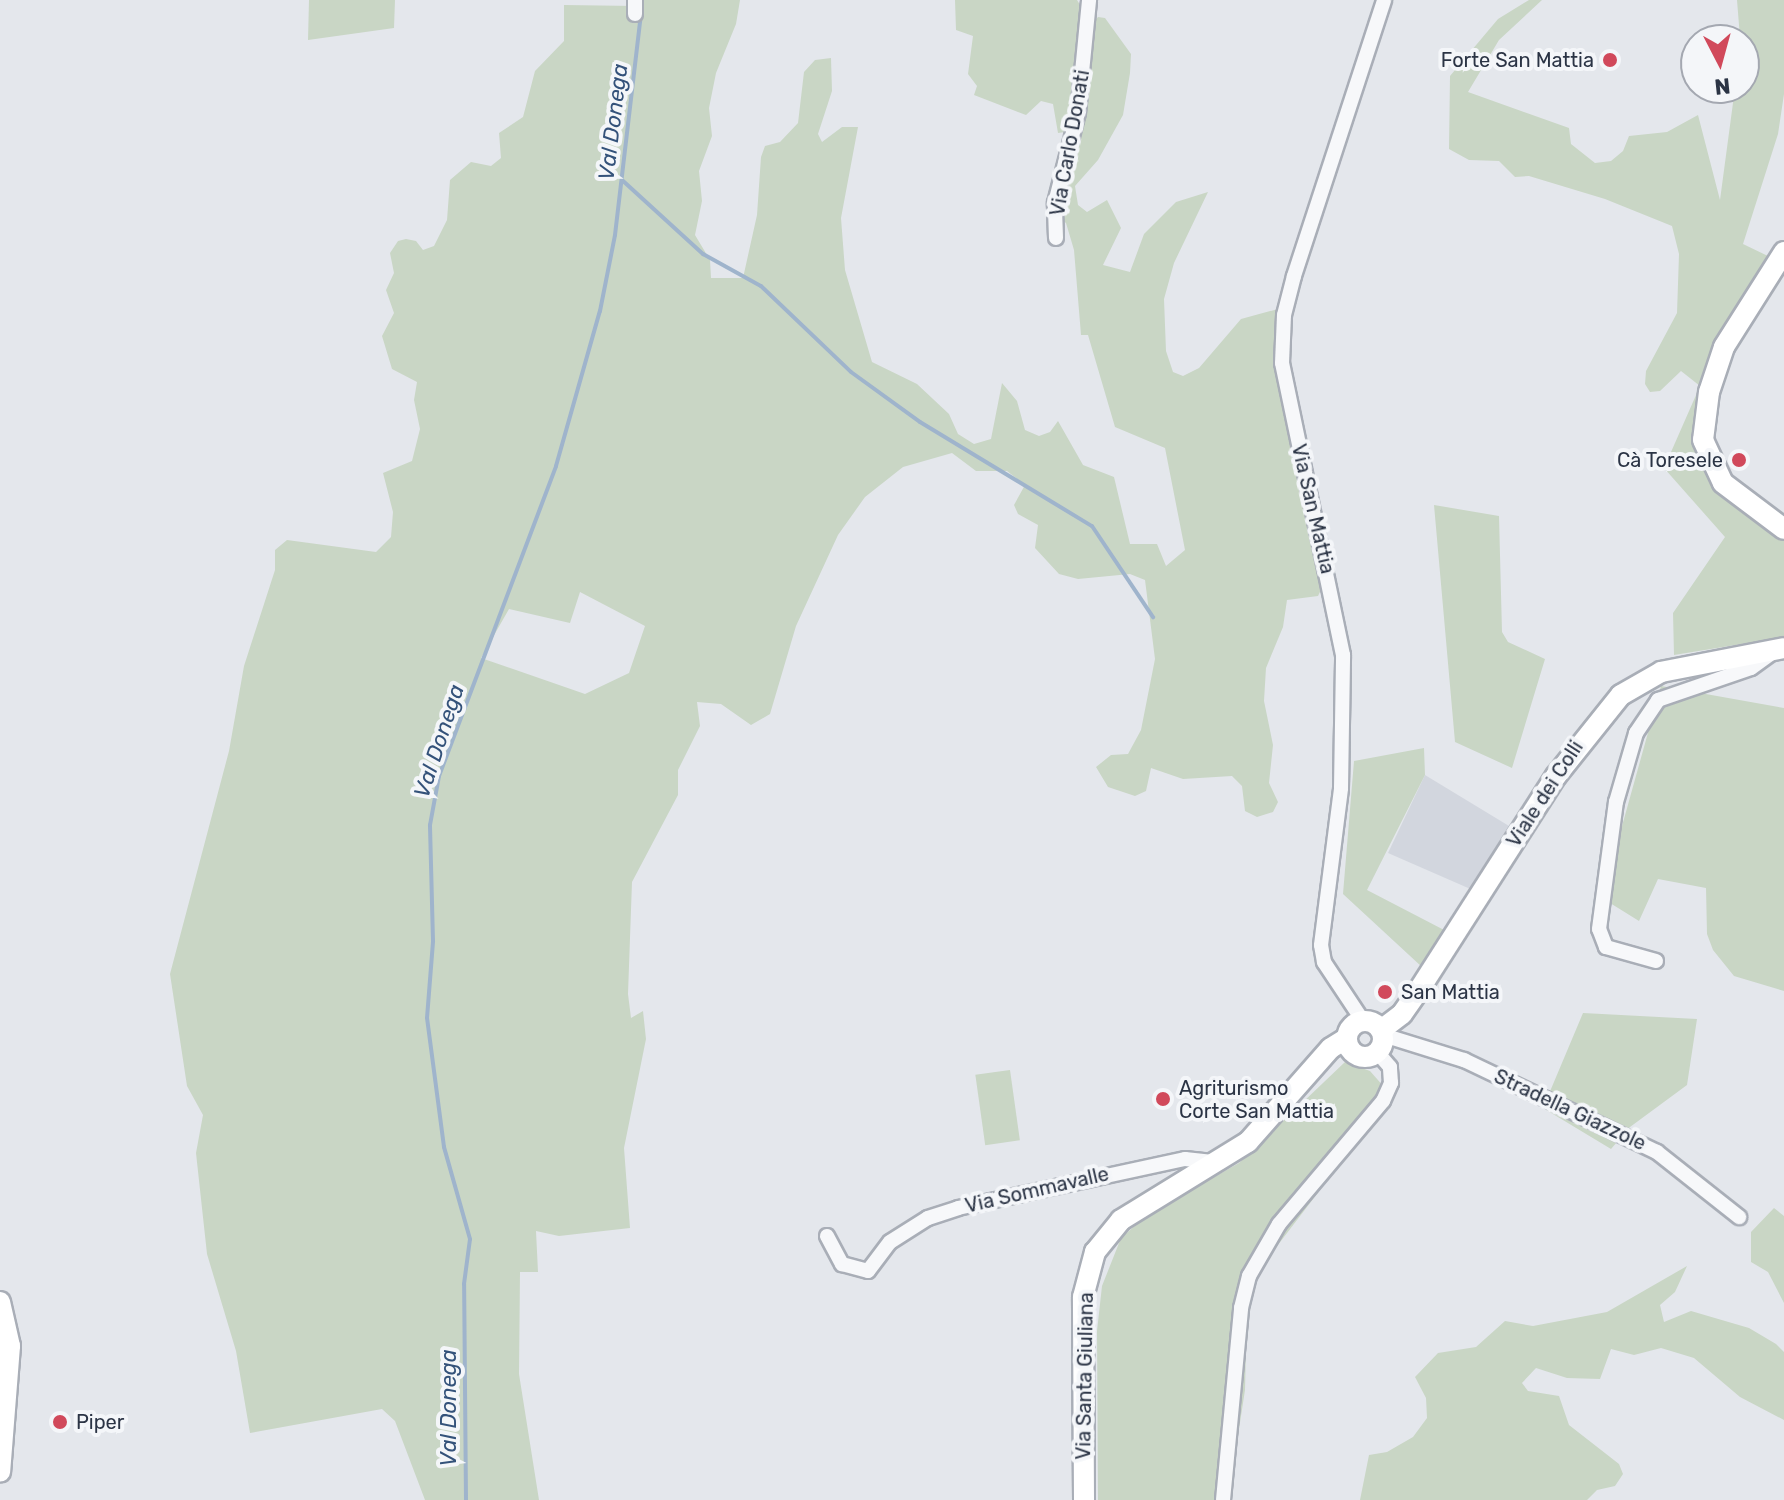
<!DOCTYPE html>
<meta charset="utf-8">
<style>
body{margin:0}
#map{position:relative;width:1784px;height:1500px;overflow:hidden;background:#e4e7ec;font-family:Rubik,sans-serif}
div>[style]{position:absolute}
.built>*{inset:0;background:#d2d6de}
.green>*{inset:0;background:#c9d6c5;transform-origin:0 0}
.stream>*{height:4px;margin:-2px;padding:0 2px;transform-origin:2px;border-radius:2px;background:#9fb4cc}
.roads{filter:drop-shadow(2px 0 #a9aeb7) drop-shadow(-2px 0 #a9aeb7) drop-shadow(0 2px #a9aeb7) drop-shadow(0 -2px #a9aeb7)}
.street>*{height:14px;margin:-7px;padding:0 7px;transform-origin:7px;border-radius:7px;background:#f7f8fa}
.secondary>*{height:20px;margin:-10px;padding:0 10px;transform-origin:10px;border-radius:10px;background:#fff}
.secondary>.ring{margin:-10px;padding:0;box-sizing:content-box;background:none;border:20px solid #fff;border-radius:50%}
.dots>*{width:22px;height:22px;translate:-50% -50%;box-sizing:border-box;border:4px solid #f4f6f9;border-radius:50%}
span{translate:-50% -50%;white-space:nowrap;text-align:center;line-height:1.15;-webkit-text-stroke:8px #f4f6f9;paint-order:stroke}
.poi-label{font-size:20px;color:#2b3445}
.right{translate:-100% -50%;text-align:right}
.left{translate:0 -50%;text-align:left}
.street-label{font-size:20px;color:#2b3445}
.water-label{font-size:22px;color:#34527a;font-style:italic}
.north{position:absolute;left:1680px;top:24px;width:80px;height:80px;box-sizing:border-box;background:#f4f6f9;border:2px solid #a4a8b1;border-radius:50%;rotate:174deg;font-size:22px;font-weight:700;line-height:32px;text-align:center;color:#2b3445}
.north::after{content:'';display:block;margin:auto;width:28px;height:36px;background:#d1495b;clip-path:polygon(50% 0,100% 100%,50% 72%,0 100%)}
</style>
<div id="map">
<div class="built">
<div style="clip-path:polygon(1425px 775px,1514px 829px,1475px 891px,1388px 853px)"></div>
</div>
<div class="green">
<div style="clip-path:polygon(309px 0,395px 0,394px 28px,308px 40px)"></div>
<div style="clip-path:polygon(evenodd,639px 0,740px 0,736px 24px,716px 73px,709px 108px,712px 136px,699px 171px,702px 201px,695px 235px,710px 260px,711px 278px,743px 278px,757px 215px,761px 157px,765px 146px,780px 142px,798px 123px,804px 72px,815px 60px,831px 58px,832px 91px,818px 134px,822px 142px,842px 127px,858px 127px,841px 218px,845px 270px,872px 362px,917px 384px,949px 414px,958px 434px,974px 444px,991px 439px,1002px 383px,1017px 401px,1025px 430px,1039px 436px,1050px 432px,1058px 421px,1083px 465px,1114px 477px,1130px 544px,1157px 544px,1166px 566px,1185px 550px,1165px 448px,1115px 427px,1088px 335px,1081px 335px,1074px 250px,1066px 223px,1048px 209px,1072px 131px,1058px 133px,1053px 104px,1041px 101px,1026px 115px,974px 95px,977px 86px,968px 74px,973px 36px,956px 30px,955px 0,1077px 0,1092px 24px,1098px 17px,1105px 18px,1131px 54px,1130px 73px,1123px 115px,1098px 160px,1075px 186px,1078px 205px,1087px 212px,1107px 200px,1121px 228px,1103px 265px,1130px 272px,1144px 234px,1176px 202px,1208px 192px,1174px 263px,1164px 299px,1166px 351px,1173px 372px,1183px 376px,1199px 368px,1241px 319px,1278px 309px,1278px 382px,1331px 569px,1318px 596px,1287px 600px,1283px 627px,1266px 668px,1264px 701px,1273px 745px,1269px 783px,1278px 802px,1273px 812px,1257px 817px,1245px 811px,1242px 786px,1232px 776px,1183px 779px,1151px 768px,1146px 791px,1135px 796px,1108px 787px,1096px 767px,1111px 755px,1128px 754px,1141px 730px,1155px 659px,1145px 580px,1130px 574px,1078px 579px,1059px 574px,1035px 548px,1038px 525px,1018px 514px,1014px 505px,1025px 485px,1007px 471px,976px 471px,952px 453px,903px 467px,865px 497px,838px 535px,796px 626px,770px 714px,751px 725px,721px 704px,697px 702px,700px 726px,678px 770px,678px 795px,632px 882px,628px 994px,631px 1018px,643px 1011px,646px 1039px,624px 1148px,630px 1228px,559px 1236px,536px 1231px,538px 1272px,520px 1272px,519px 1374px,539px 1500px,425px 1500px,395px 1421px,382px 1409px,250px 1433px,236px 1351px,207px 1254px,196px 1153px,203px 1115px,187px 1086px,170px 974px,229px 751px,244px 666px,275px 570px,275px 550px,287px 540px,376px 552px,391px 537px,393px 512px,383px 473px,412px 461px,420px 429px,414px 400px,417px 382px,392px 369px,382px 336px,394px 313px,386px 290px,394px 273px,390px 253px,398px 241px,406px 239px,416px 241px,423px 250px,434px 246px,447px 220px,450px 180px,471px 162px,491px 166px,501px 158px,499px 133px,523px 117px,535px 71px,564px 41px,564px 5px,636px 6px,639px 0,580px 592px,645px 626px,629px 673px,585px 694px,481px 658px,509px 609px,570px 623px,580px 592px)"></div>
<div style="clip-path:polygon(1529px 0,1542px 0,1499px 40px,1468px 92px,1569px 128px,1571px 144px,1595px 163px,1611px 161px,1623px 151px,1629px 136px,1667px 132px,1698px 115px,1720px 200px,1735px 88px,1744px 88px,1737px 0,1784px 0,1784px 94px,1778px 134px,1743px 244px,1770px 257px,1709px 358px,1694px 425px,1700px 458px,1717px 485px,1784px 536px,1784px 637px,1674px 655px,1673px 613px,1725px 537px,1664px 468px,1700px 386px,1681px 371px,1660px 391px,1650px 392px,1645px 384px,1646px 371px,1677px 313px,1679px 254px,1672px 226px,1605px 199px,1529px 176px,1515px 177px,1499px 161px,1469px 160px,1449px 149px,1450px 76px,1498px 19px)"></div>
<div style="clip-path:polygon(1434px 505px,1499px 516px,1502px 632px,1508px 642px,1545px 659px,1512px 768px,1455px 742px)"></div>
<div style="clip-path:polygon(1661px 686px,1784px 708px,1784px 991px,1734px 976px,1713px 950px,1707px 934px,1706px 888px,1658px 879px,1639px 921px,1602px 898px)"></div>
<div style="clip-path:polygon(1424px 748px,1425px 775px,1367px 890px,1446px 931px,1422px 967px,1343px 894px,1354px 761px)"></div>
<div style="clip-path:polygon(1583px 1013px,1697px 1019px,1687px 1085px,1630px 1127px,1611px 1149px,1543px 1108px)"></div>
<div style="clip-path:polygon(1345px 1062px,1370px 1071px,1392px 1096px,1254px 1276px,1247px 1304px,1245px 1390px,1228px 1500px,1098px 1500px,1097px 1331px,1102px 1286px,1121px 1238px,1147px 1215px,1239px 1163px)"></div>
<div style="left:1010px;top:1070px;width:71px;height:35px;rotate:82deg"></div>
<div style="clip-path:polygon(1774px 1208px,1784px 1216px,1784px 1303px,1768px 1272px,1751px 1262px,1751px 1232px)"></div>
<div style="clip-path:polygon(1687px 1266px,1675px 1292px,1660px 1305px,1664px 1322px,1691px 1311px,1749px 1328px,1776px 1344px,1784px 1352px,1784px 1420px,1740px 1397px,1694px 1358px,1661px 1348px,1634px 1355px,1611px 1349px,1600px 1379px,1567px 1378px,1536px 1368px,1522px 1383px,1528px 1391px,1559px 1396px,1569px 1425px,1619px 1464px,1623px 1474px,1615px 1486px,1597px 1490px,1587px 1500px,1360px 1500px,1369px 1455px,1387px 1452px,1413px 1437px,1427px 1418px,1426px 1398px,1415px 1377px,1438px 1353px,1476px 1347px,1505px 1321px,1533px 1326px,1607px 1312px)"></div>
</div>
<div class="stream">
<div style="left:622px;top:180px;width:110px;rotate:42.4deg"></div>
<div style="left:703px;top:254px;width:66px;rotate:28.9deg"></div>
<div style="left:761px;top:286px;width:124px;rotate:43.7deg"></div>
<div style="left:851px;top:372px;width:85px;rotate:35.9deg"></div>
<div style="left:920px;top:422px;width:201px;rotate:31.2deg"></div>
<div style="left:1092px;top:526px;width:110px;rotate:56.2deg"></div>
<div style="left:466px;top:1500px;width:216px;rotate:-90.5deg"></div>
<div style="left:464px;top:1284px;width:45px;rotate:-82.4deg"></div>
<div style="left:470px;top:1239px;width:96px;rotate:-105.8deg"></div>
<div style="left:444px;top:1147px;width:130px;rotate:-97.5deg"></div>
<div style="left:427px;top:1018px;width:77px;rotate:-85.5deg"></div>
<div style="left:433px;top:941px;width:116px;rotate:-91.5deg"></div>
<div style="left:430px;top:825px;width:50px;rotate:-79.6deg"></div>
<div style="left:439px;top:776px;width:331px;rotate:-69.3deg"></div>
<div style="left:556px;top:466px;width:161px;rotate:-74.2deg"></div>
<div style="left:600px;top:311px;width:77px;rotate:-78.8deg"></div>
<div style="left:615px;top:235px;width:222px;rotate:-83.3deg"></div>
</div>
<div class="roads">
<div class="street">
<div style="left:635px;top:14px;width:14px;rotate:-90deg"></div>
<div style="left:1056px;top:238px;width:35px;rotate:-92deg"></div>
<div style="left:1055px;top:203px;width:93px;rotate:-75.7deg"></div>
<div style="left:1078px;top:113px;width:114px;rotate:-84.4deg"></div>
<div style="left:1656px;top:961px;width:52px;rotate:-164.4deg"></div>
<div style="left:1606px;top:947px;width:19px;rotate:-111deg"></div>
<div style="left:1599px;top:929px;width:128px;rotate:-82.4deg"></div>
<div style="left:1616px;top:802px;width:72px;rotate:-73.8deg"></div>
<div style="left:1636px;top:733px;width:40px;rotate:-56deg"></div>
<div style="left:1658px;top:700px;width:98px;rotate:-19deg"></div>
<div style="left:1751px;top:668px;width:26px;rotate:-36deg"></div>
<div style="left:1363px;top:1021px;width:71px;rotate:-123.5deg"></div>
<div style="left:1324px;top:962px;width:17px;rotate:-100deg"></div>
<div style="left:1321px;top:945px;width:158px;rotate:-82.7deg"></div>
<div style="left:1341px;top:788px;width:133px;rotate:-89.1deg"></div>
<div style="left:1343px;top:655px;width:298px;rotate:-101.8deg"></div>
<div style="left:1282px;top:363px;width:48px;rotate:-87.6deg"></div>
<div style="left:1284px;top:315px;width:40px;rotate:-75.6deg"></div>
<div style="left:1294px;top:276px;width:290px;rotate:-71.9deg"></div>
<div style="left:1383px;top:1035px;width:85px;rotate:17.2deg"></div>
<div style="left:1464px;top:1060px;width:214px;rotate:25.5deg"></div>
<div style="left:1657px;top:1152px;width:105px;rotate:38.4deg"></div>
<div style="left:827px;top:1236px;width:32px;rotate:62deg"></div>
<div style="left:842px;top:1264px;width:27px;rotate:15deg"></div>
<div style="left:868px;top:1271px;width:36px;rotate:-53deg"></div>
<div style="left:890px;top:1242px;width:45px;rotate:-32.3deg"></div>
<div style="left:928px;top:1218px;width:32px;rotate:-18deg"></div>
<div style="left:958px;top:1208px;width:232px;rotate:-12.2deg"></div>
<div style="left:1185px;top:1159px;width:30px;rotate:6deg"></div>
<div style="left:1223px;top:1500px;width:193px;rotate:-84.6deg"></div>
<div style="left:1241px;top:1308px;width:33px;rotate:-76deg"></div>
<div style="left:1249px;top:1276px;width:60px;rotate:-60deg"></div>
<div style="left:1279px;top:1224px;width:161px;rotate:-49.8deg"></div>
<div style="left:1383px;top:1101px;width:20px;rotate:-66deg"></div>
<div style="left:1391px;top:1083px;width:16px;rotate:-94deg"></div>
<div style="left:1390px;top:1067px;width:18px;rotate:-131deg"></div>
</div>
<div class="secondary">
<div style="left:1784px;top:252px;width:112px;rotate:122.3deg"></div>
<div style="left:1724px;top:347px;width:47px;rotate:108.4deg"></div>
<div style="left:1709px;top:392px;width:48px;rotate:97.1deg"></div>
<div style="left:1703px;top:440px;width:47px;rotate:65.1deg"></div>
<div style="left:1723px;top:483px;width:76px;rotate:37deg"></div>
<div class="ring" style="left:1347px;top:1021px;width:16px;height:16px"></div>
<div style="left:1381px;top:1030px;width:26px;rotate:-37deg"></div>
<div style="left:1402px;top:1014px;width:29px;rotate:-55deg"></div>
<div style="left:1419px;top:990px;width:254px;rotate:-57.4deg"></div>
<div style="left:1556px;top:776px;width:104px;rotate:-51.3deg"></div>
<div style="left:1621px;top:695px;width:46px;rotate:-29.9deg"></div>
<div style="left:1661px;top:672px;width:125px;rotate:-11deg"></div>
<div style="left:0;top:1302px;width:45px;rotate:77.2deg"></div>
<div style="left:10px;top:1346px;width:126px;rotate:94.5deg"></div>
<div style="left:1084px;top:1500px;width:203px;rotate:-90.3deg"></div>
<div style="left:1083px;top:1297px;width:47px;rotate:-75.1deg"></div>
<div style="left:1095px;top:1252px;width:41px;rotate:-50.9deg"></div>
<div style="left:1121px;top:1220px;width:149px;rotate:-31.6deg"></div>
<div style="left:1248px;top:1142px;width:125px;rotate:-48.6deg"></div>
<div style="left:1331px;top:1048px;width:19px;rotate:-32deg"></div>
</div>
</div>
<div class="dots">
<div style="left:1610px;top:60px;background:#d1495b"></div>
<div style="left:1739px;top:460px;background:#d1495b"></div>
<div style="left:1385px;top:992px;background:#d1495b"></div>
<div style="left:1163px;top:1099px;background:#d1495b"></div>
<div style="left:60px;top:1422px;background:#d1495b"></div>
</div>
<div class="poi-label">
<span class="right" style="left:1594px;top:60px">Forte San Mattia</span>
<span class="right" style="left:1723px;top:460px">Cà Toresele</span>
<span class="left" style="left:1401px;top:992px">San Mattia</span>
<span class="left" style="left:1179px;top:1100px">Agriturismo<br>Corte San Mattia</span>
<span class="left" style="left:76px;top:1422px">Piper</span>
</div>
<div class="street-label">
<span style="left:1070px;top:143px;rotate:-80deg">Via Carlo Donati</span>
<span style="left:1313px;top:509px;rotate:77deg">Via San Mattia</span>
<span style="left:1545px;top:794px;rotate:-57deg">Viale dei Colli</span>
<span style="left:1570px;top:1110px;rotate:25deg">Stradella Giazzole</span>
<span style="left:1037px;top:1190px;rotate:-13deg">Via Sommavalle</span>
<span style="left:1085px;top:1376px;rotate:-89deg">Via Santa Giuliana</span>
</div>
<div class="water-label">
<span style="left:613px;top:122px;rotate:-83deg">Val Donega</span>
<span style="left:439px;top:741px;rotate:-72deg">Val Donega</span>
<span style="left:449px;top:1408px;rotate:-90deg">Val Donega</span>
</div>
<div class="north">N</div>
</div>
